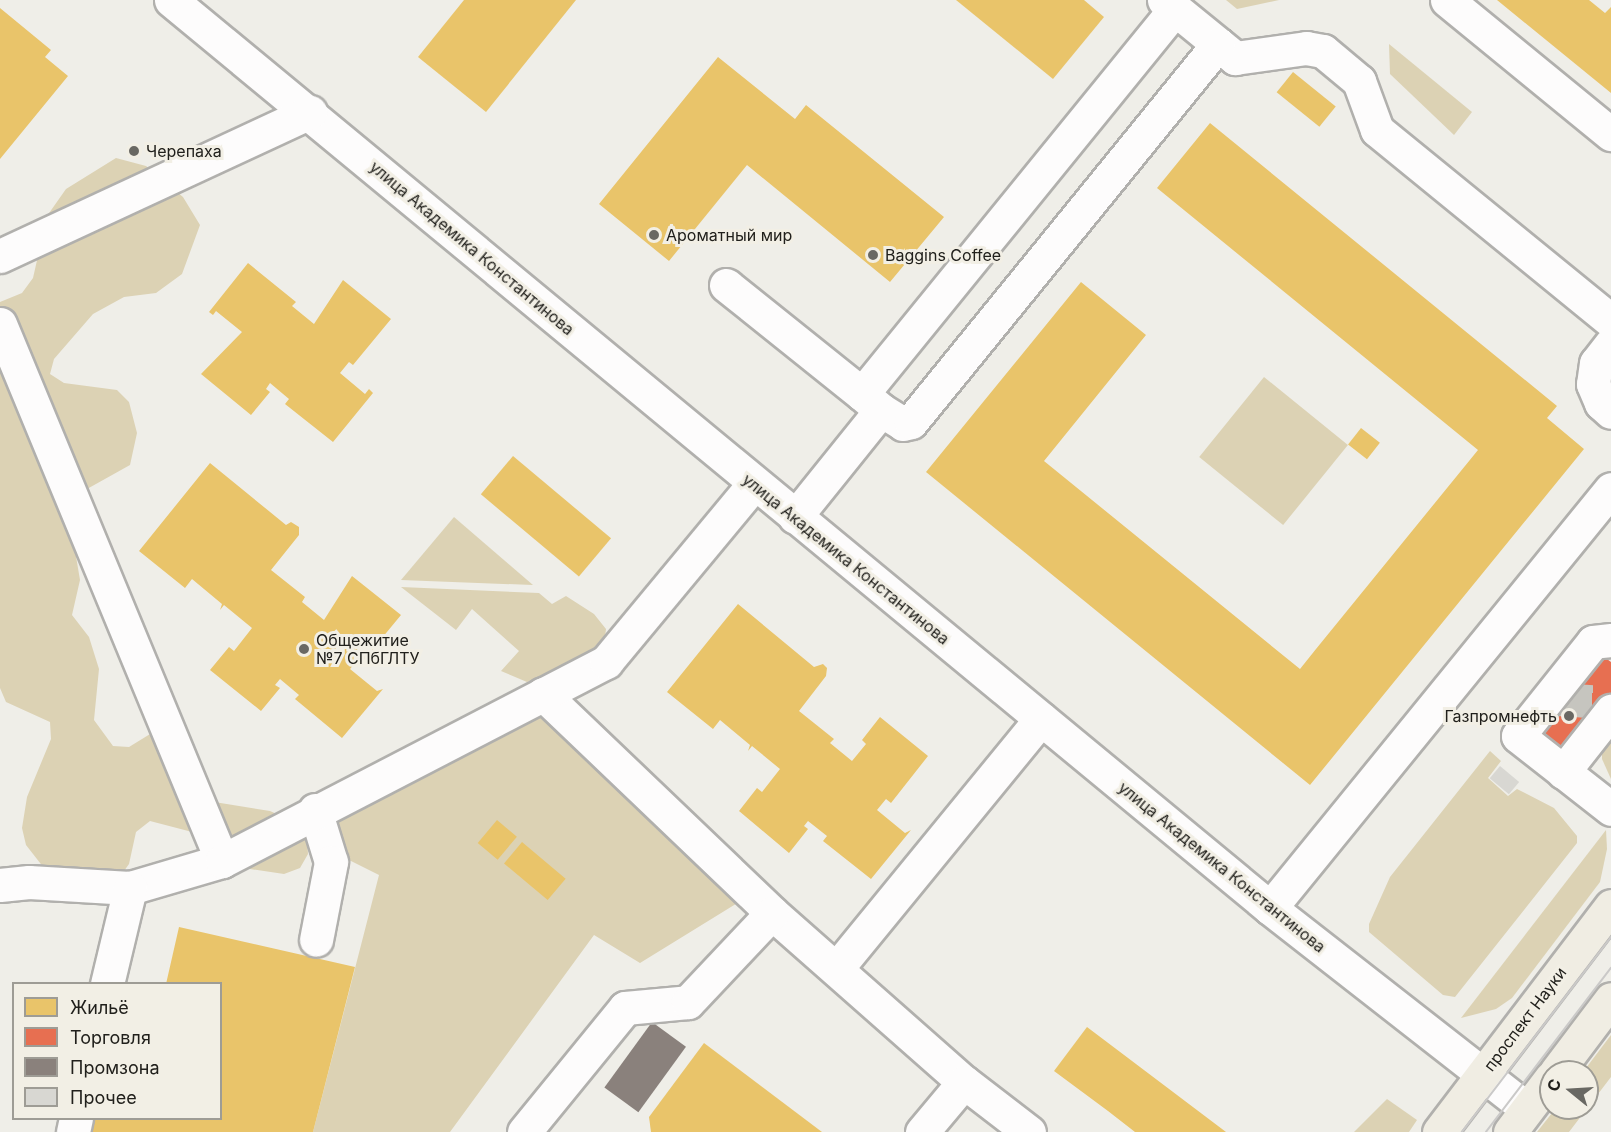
<!DOCTYPE html>
<meta charset="utf-8">
<style>
body{margin:0}
#map{position:relative;width:1611px;height:1132px;overflow:hidden;background:#efeee8;font-family:Inter,sans-serif}
div>[style]{position:absolute}
.green>*{inset:0;background:#dcd2b4;transform-origin:0 0}
.homes>*{inset:0;background:#e9c46a;transform-origin:0 0}
.shops>*{inset:0;background:#e76f51}
.industry>*{inset:0;background:#8a817c;transform-origin:0 0}
.building>*{inset:0;background:#d8d7d2;transform-origin:0 0}
.minor-tunnel>*{height:33px;margin-top:-16.5px;transform-origin:0;background:repeating-linear-gradient(90deg,#c6c5bf 0 33px,transparent 0 49px)}
.roads{filter:drop-shadow(2px 0 #b1b0ad) drop-shadow(-2px 0 #b1b0ad) drop-shadow(0 2px #b1b0ad) drop-shadow(0 -2px #b1b0ad)}
.minor>*{height:33px;margin:-16.5px;padding:0 16.5px;transform-origin:16.5px;border-radius:16.5px;background:#fdfcfc}
.major>*{height:33px;margin:-16.5px;padding:0 16.5px;transform-origin:16.5px;border-radius:16.5px;background:#f0ede3}
.tram>*{height:1.5px;margin:-0.75px;padding:0 0.75px;transform-origin:0.75px;border-radius:0.75px;background:#cac9c8}
.dots>*{width:16px;height:16px;translate:-50% -50%;box-sizing:border-box;border:3px solid #f2efe5;border-radius:50%}
span{translate:-50% -50%;white-space:nowrap;text-align:center;line-height:1.15;-webkit-text-stroke:6px #f2efe5;paint-order:stroke}
.poi-label{font-size:16px;color:#21201c}
.left{translate:0 -50%;text-align:left}
.right{translate:-100% -50%;text-align:right}
.street-label{font-size:16px;color:#21201c}
.legend{position:absolute;left:12px;top:982px;width:210px;height:138px;box-sizing:border-box;background:#f2efe5;border:2px solid #9e9c95;margin:0;padding:8px 10px;list-style:none;font-size:18px;color:#21201c}
.legend li{display:flex;align-items:center;gap:12px;height:30px}
.legend b{width:30px;border:2px solid #9e9c95}
.north{position:absolute;left:1539px;top:1060px;width:60px;height:60px;box-sizing:border-box;background:#f2efe5;border:2px solid #9e9c95;border-radius:50%;rotate:288deg;font-size:16px;font-weight:700;line-height:24px;text-align:center;color:#21201c}
.north::after{content:'';display:block;margin:auto;width:21px;height:27px;background:#696863;clip-path:polygon(50% 0,100% 100%,50% 72%,0 100%)}
</style>
<div id="map">
<div class="green">
<div style="clip-path:polygon(1226px 0,1279px 0,1237px 9px)"></div>
<div style="clip-path:polygon(1389px 44px,1472px 112px,1454px 135px,1390px 74px)"></div>
<div style="clip-path:polygon(116px 158px,146px 166px,183px 197px,200px 225px,182px 274px,156px 293px,124px 297px,93px 314px,54px 359px,50px 374px,64px 383px,117px 390px,129px 402px,137px 433px,130px 465px,87px 489px,69px 515px,80px 580px,72px 615px,89px 637px,99px 669px,94px 720px,113px 746px,129px 747px,155px 731px,202px 800px,270px 811px,299px 824px,307px 838px,308px 854px,300px 868px,284px 874px,250px 869px,196px 833px,150px 821px,136px 832px,129px 864px,119px 878px,51px 877px,26px 845px,22px 828px,27px 797px,51px 739px,50px 722px,6px 702px,0 688px,0 302px,22px 293px,33px 278px,47px 216px,66px 189px)"></div>
<div style="left:1264px;top:377px;width:108px;height:103px;rotate:39deg"></div>
<div style="clip-path:polygon(454px 517px,533px 585px,401px 580px)"></div>
<div style="clip-path:polygon(401px 587px,539px 593px,552px 604px,566px 596px,594px 614px,606px 629px,604px 646px,594px 654px,527px 682px,501px 671px,519px 651px,472px 609px,456px 630px)"></div>
<div style="clip-path:polygon(543px 694px,752px 894px,640px 963px,594px 935px,450px 1132px,313px 1132px,379px 875px,337px 854px,326px 813px)"></div>
<div style="clip-path:polygon(1611px 724px,1611px 779px,1602px 759px,1602px 742px)"></div>
<div style="clip-path:polygon(1490px 751px,1501px 761px,1488px 778px,1508px 796px,1517px 789px,1554px 808px,1577px 836px,1577px 843px,1455px 997px,1443px 995px,1369px 932px,1369px 924px,1390px 877px)"></div>
<div style="clip-path:polygon(1606px 830px,1607px 849px,1600px 882px,1512px 998px,1496px 1009px,1461px 1018px)"></div>
<div style="clip-path:polygon(1611px 1035px,1611px 1077px,1569px 1132px,1537px 1132px,1556px 1108px,1587px 1108px,1587px 1072px,1583px 1072px)"></div>
<div style="clip-path:polygon(1387px 1099px,1417px 1120px,1409px 1132px,1354px 1132px)"></div>
</div>
<div class="homes">
<div style="clip-path:polygon(464px 0,576px 0,486px 112px,418px 57px)"></div>
<div style="clip-path:polygon(956px 0,1084px 0,1104px 17px,1053px 79px)"></div>
<div style="clip-path:polygon(1497px 0,1589px 0,1605px 13px,1611px 7px,1611px 93px)"></div>
<div style="clip-path:polygon(0 8px,51px 50px,45px 57px,68px 76px,0 159px)"></div>
<div style="clip-path:polygon(718px 57px,795px 119px,806px 105px,944px 217px,890px 282px,747px 165px,669px 261px,599px 204px)"></div>
<div style="left:1293px;top:72px;width:55px;height:26px;rotate:39deg"></div>
<div style="clip-path:polygon(1210px 123px,1557px 406px,1547px 418px,1584px 449px,1310px 785px,926px 472px,1081px 282px,1146px 335px,1044px 461px,1300px 669px,1316px 649px,1478px 450px,1157px 188px)"></div>
<div style="clip-path:polygon(248px 263px,296px 302px,292px 306px,314px 324px,343px 280px,391px 319px,353px 365px,349px 362px,340px 373px,365px 394px,369px 389px,373px 393px,333px 442px,285px 404px,289px 399px,270px 383px,266px 389px,270px 392px,251px 415px,201px 374px,242px 332px,216px 311px,213px 315px,209px 312px)"></div>
<div style="left:1361px;top:428px;width:24px;height:21px;rotate:38deg"></div>
<div style="left:513px;top:456px;width:128px;height:50px;rotate:40deg"></div>
<div style="clip-path:polygon(210px 463px,286px 525px,291px 522px,299px 527px,299px 535px,271px 570px,305px 597px,302px 602px,324px 620px,352px 576px,401px 615px,363px 661px,359px 658px,350px 669px,377px 691px,383px 689px,342px 738px,295px 699px,299px 695px,280px 679px,275px 685px,280px 688px,261px 711px,210px 670px,229px 647px,234px 651px,252px 628px,224px 605px,220px 610px,222px 604px,192px 579px,185px 588px,139px 551px)"></div>
<div style="clip-path:polygon(738px 604px,814px 667px,823px 664px,827px 668px,826px 676px,799px 711px,834px 739px,830px 743px,852px 761px,866px 744px,862px 740px,880px 717px,928px 756px,891px 803px,886px 799px,877px 810px,905px 833px,911px 830px,871px 879px,823px 841px,827px 836px,808px 821px,804px 826px,808px 829px,789px 853px,739px 811px,757px 788px,762px 792px,780px 769px,752px 746px,748px 751px,750px 745px,720px 720px,713px 729px,667px 692px)"></div>
<div style="left:497px;top:820px;width:26px;height:30px;rotate:40deg"></div>
<div style="left:522px;top:842px;width:57px;height:28px;rotate:40deg"></div>
<div style="clip-path:polygon(179px 927px,355px 967px,313px 1132px,79px 1132px,84px 1118px,220px 1118px,220px 984px,166px 984px)"></div>
<div style="clip-path:polygon(1087px 1027px,1226px 1132px,1135px 1132px,1108px 1111px,1054px 1071px)"></div>
<div style="clip-path:polygon(704px 1043px,822px 1132px,651px 1132px,649px 1117px)"></div>
</div>
<div class="shops">
<div style="clip-path:polygon(1596px 651px,1611px 662px,1611px 693px,1564px 753px,1534px 730px)"></div>
</div>
<div class="industry">
<div style="left:652px;top:1022px;width:42px;height:81px;rotate:36deg"></div>
</div>
<div class="building">
<div style="left:1500px;top:766px;width:25px;height:16px;rotate:40deg"></div>
</div>
<div class="minor-tunnel">
<div style="left:1559px;top:699px;width:45px;rotate:3.8deg"></div>
</div>
<div class="roads">
<div class="minor">
<div style="left:171px;top:0;width:1426px;rotate:39.56deg"></div>
<div style="left:1270px;top:908px;width:326px;rotate:38deg"></div>
<div style="left:1164px;top:0;width:92px;rotate:39.2deg"></div>
<div style="left:1235px;top:58px;width:72px;rotate:-8deg"></div>
<div style="left:1306px;top:48px;width:17px;rotate:10deg"></div>
<div style="left:1323px;top:51px;width:47px;rotate:39.8deg"></div>
<div style="left:1359px;top:81px;width:52px;rotate:69.8deg"></div>
<div style="left:1377px;top:130px;width:302px;rotate:39.2deg"></div>
<div style="left:1447px;top:0;width:212px;rotate:39.3deg"></div>
<div style="left:0;top:256px;width:342px;rotate:-24.9deg"></div>
<div style="left:726px;top:285px;width:174px;rotate:38.7deg"></div>
<div style="left:0;top:324px;width:581px;rotate:67.54deg"></div>
<div style="left:1611px;top:344px;width:24px;rotate:128deg"></div>
<div style="left:1596px;top:363px;width:21px;rotate:98deg"></div>
<div style="left:1593px;top:384px;width:21px;rotate:67deg"></div>
<div style="left:1601px;top:403px;width:13px;rotate:42deg"></div>
<div style="left:881px;top:410px;width:25px;rotate:-140deg"></div>
<div style="left:862px;top:394px;width:496px;rotate:-50.9deg"></div>
<div style="left:795px;top:517px;width:137px;rotate:-51.2deg"></div>
<div style="left:881px;top:410px;width:26px;rotate:32deg"></div>
<div style="left:903px;top:424px;width:8px;rotate:-14deg"></div>
<div style="left:911px;top:422px;width:487px;rotate:-50.9deg"></div>
<div style="left:1611px;top:640px;width:18px;rotate:174deg"></div>
<div style="left:1593px;top:642px;width:120px;rotate:128.6deg"></div>
<div style="left:1518px;top:736px;width:118px;rotate:38.1deg"></div>
<div style="left:543px;top:694px;width:317px;rotate:43.7deg"></div>
<div style="left:772px;top:913px;width:256px;rotate:41.4deg"></div>
<div style="left:964px;top:1082px;width:82px;rotate:37.6deg"></div>
<div style="left:1563px;top:772px;width:78px;rotate:-51.8deg"></div>
<div style="left:315px;top:810px;width:54px;rotate:72.9deg"></div>
<div style="left:331px;top:862px;width:79px;rotate:100.9deg"></div>
<div style="left:0;top:885px;width:29px;rotate:-6deg"></div>
<div style="left:29px;top:882px;width:101px;rotate:3.4deg"></div>
<div style="left:130px;top:888px;width:96px;rotate:-16.4deg"></div>
<div style="left:222px;top:861px;width:433px;rotate:-27.4deg"></div>
<div style="left:606px;top:662px;width:231px;rotate:-50.3deg"></div>
<div style="left:1270px;top:908px;width:540px;rotate:-50.86deg"></div>
<div style="left:837px;top:968px;width:322px;rotate:-50.7deg"></div>
<div style="left:107px;top:984px;width:99px;rotate:-76.5deg"></div>
<div style="left:73px;top:1132px;width:14px;rotate:-78deg"></div>
<div style="left:524px;top:1132px;width:160px;rotate:-50.8deg"></div>
<div style="left:625px;top:1008px;width:63px;rotate:-5.4deg"></div>
<div style="left:688px;top:1002px;width:122px;rotate:-46.7deg"></div>
<div style="left:922px;top:1132px;width:65px;rotate:-50deg"></div>
</div>
<div class="major">
<div style="left:1556px;top:1072px;width:91px;rotate:-53deg"></div>
<div style="left:1439px;top:1132px;width:284px;rotate:-52.7deg"></div>
<div style="left:1510px;top:1132px;width:68px;rotate:-52.8deg"></div>
</div>
</div>
<div class="tram">
<div style="left:1462px;top:1132px;width:245px;rotate:-52.6deg"></div>
<div style="left:1486px;top:1132px;width:206px;rotate:-52.7deg"></div>
</div>
<div class="dots">
<div style="left:134px;top:151px;background:#696863"></div>
<div style="left:654px;top:235px;background:#696863"></div>
<div style="left:873px;top:255px;background:#696863"></div>
<div style="left:304px;top:649px;background:#696863"></div>
<div style="left:1569px;top:716px;background:#696863"></div>
</div>
<div class="poi-label">
<span class="left" style="left:146px;top:151px">Черепаха</span>
<span class="left" style="left:666px;top:235px">Ароматный мир</span>
<span class="left" style="left:885px;top:255px">Baggins Coffee</span>
<span class="left" style="left:316px;top:649px">Общежитие<br>№7 СПбГЛТУ</span>
<span class="right" style="left:1557px;top:716px">Газпромнефть</span>
</div>
<div class="street-label">
<span style="left:472px;top:248px;rotate:40deg">улица Академика Константинова</span>
<span style="left:846px;top:559px;rotate:39deg">улица Академика Константинова</span>
<span style="left:1222px;top:867px;rotate:39deg">улица Академика Константинова</span>
<span style="left:1525px;top:1019px;rotate:-53deg">проспект Науки</span>
</div>
<ul class="legend">
<li><b style="height:16px;background:#e9c46a"></b>Жильё</li>
<li><b style="height:16px;background:#e76f51"></b>Торговля</li>
<li><b style="height:16px;background:#8a817c"></b>Промзона</li>
<li><b style="height:16px;background:#d8d7d2"></b>Прочее</li>
</ul>
<div class="north">С</div>
</div>
